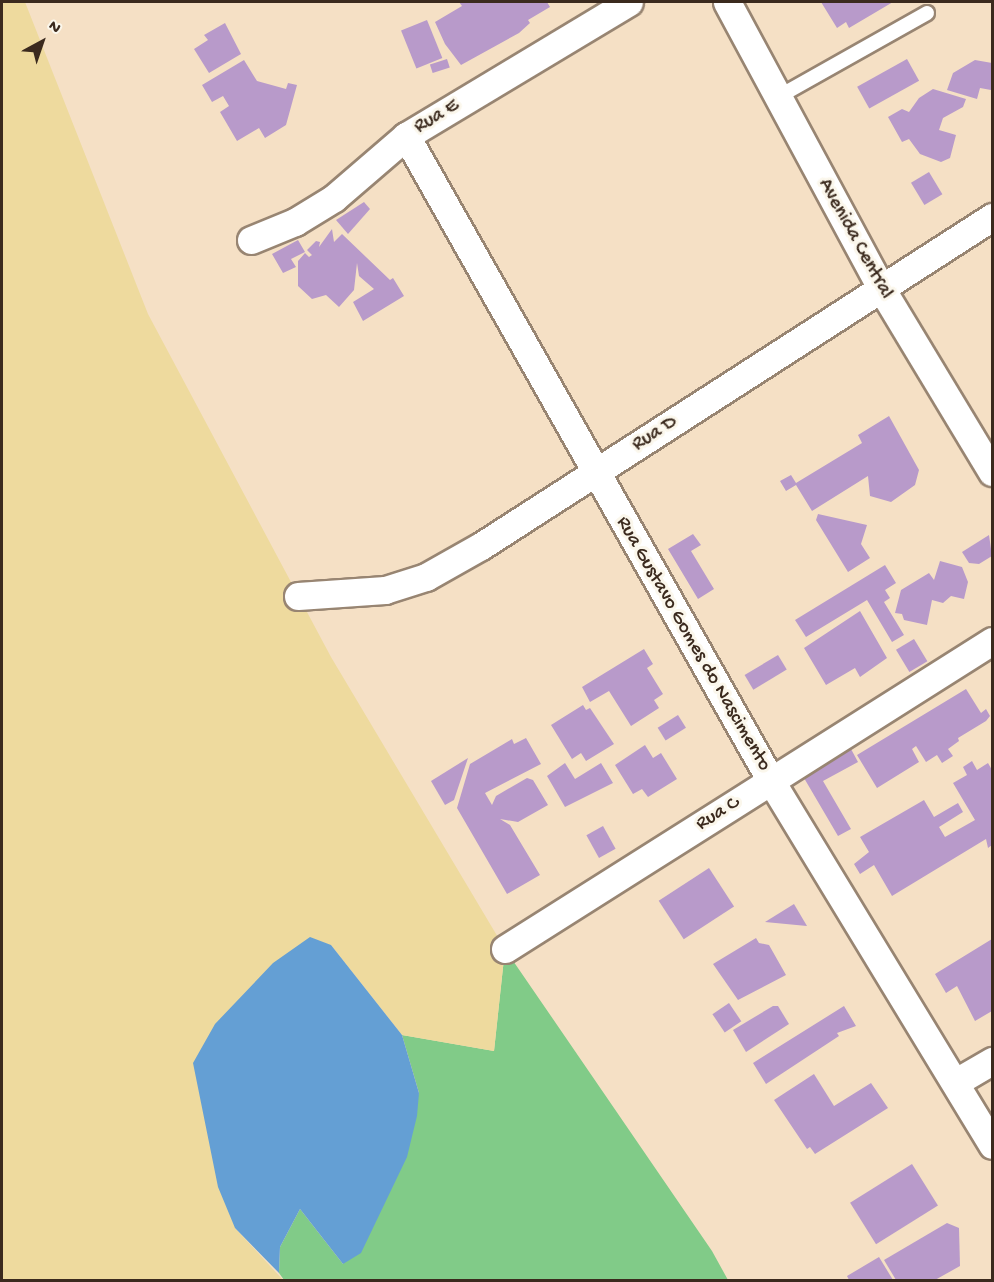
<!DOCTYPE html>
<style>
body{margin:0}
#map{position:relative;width:994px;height:1282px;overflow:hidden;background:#f5e0c5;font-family:"Gochi Hand",sans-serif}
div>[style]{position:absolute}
.green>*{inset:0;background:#81cb88}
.sand>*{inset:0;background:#eeda9e}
.water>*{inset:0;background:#649fd4}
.building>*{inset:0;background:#b89aca;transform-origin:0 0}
.roads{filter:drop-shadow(2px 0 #988572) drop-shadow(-2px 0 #988572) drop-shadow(0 2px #988572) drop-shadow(0 -2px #988572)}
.service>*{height:14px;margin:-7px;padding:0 7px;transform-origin:7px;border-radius:7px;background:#fff}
.minor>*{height:27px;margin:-13.5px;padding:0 13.5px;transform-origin:13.5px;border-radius:13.5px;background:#fff}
span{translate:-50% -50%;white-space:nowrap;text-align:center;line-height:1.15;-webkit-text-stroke:6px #fbf7ec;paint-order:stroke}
.street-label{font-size:20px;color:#3b2a1e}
.frame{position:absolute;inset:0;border:3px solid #3b2a1e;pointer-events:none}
.north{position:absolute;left:12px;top:12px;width:60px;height:60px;-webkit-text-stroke:4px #fbf7ec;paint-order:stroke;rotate:40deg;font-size:16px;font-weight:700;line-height:24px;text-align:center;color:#3b2a1e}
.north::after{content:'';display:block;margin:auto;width:21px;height:27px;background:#3b2a1e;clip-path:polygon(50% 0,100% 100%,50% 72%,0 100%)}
</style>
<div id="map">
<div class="green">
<div style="clip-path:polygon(505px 949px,712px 1251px,728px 1280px,284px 1280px,279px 1273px,280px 1247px,300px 1209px,343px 1264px,419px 1093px,402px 1035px,494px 1051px)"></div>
</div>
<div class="sand">
<div style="clip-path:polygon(2px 2px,25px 2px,148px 314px,331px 657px,505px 949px,494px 1051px,402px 1035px,331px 945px,235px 1228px,283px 1280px,2px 1280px)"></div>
</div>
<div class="water">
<div style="clip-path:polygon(310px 937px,331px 945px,402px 1035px,419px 1093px,417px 1116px,407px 1157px,361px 1253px,343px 1264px,300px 1209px,280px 1247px,279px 1273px,235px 1228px,218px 1187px,193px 1063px,215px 1024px,273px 963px)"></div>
</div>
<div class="building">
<div style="clip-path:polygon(459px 2px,547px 2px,550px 7px,528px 20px,530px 23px,519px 33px,461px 65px,445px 44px,435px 22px,462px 6px)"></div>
<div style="clip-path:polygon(821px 2px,893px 2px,849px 28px,846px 22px,837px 28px)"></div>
<div style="left:427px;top:20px;width:41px;height:28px;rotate:68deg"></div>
<div style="clip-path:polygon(225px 23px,241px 54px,209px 73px,194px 49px,208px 40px,204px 35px)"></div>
<div style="left:447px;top:59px;width:9px;height:18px;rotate:72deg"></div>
<div style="left:907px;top:59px;width:25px;height:57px;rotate:61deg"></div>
<div style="clip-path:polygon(244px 60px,257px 81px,286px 89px,288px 83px,297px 85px,286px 125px,265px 138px,259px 128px,237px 141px,220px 112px,229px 106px,223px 96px,212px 102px,202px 85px)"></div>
<div style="clip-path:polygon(975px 60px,992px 63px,991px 90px,980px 88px,977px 99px,947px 90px,953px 73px)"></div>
<div style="clip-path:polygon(933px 89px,966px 99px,963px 107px,943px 118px,939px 130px,956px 135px,950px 158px,941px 162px,920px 154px,909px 139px,902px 142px,888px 117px,902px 109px,909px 112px,919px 98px)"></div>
<div style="left:929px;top:172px;width:26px;height:21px;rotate:59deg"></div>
<div style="clip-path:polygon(364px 202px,370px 209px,348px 234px,336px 220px)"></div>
<div style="clip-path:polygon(332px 229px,334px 242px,342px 234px,390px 280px,393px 278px,404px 296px,363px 321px,353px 302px,374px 289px,359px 276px,357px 263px,354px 290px,339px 307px,326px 295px,312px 299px,298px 286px,298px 261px,305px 253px,309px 257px,312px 255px,307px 250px,316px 241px,320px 242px,319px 247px)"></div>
<div style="clip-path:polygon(298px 240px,305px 252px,291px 259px,296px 267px,283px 273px,272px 254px)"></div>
<div style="clip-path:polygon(889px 416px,919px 470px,915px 485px,891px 502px,870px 496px,868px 476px,812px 511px,796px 485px,786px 491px,780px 481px,791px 475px,796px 483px,862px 443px,858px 435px)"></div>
<div style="clip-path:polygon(818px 514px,867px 525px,861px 544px,870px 558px,848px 572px,816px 520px)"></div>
<div style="clip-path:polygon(693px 534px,701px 545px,691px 551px,714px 589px,698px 599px,668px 549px)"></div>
<div style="clip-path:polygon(989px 535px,992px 556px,979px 564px,969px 563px,962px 552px)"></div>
<div style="clip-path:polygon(940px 561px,962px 567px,968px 582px,964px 599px,951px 596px,943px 603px,932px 600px,927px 625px,904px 620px,902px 614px,895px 613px,901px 590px,929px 573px,934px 580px)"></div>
<div style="clip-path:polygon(885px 565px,896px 583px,885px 590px,890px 598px,884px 602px,904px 635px,892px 642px,867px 600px,806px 637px,795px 620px)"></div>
<div style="clip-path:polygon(860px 611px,887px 658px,860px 677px,855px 668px,826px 685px,804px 648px)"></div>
<div style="left:914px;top:639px;width:26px;height:21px;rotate:59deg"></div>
<div style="clip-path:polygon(644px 649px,653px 664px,647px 668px,663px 694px,654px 700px,659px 708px,631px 726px,609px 691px,590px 702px,582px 687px)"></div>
<div style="left:778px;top:655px;width:17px;height:39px;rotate:59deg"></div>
<div style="clip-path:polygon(966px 689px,981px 713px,986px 709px,990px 716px,986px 721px,958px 738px,959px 741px,948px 749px,953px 756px,942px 763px,937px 755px,926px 762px,916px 746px,912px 749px,919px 762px,877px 788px,857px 755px)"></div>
<div style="clip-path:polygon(583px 705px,586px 710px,590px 708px,614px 744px,586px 761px,581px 753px,572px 759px,551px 725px)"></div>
<div style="left:678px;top:715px;width:15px;height:24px;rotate:58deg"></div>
<div style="clip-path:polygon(526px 738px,541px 764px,485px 793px,492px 805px,496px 796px,527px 778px,533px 780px,548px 805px,518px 822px,500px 819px,510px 825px,540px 875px,507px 894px,457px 808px,470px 764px,512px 739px,514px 744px)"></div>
<div style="clip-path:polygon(645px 745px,653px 758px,661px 753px,677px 779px,648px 797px,642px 789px,633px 794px,615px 765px)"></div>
<div style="clip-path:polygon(851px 749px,858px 762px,823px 781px,851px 829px,838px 836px,804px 778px)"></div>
<div style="clip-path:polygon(468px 758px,454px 800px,445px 805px,431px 781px)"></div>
<div style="clip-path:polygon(972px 761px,977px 770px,988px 763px,992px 770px,992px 845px,988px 848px,986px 839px,892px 896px,874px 865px,860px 874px,854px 864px,869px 852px,860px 837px,924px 800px,934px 817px,958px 803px,963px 812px,939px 827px,945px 837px,975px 820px,953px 783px,967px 775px,963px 767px)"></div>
<div style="clip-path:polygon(565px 763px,575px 779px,601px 763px,613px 783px,565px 807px,547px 776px)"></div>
<div style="left:603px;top:826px;width:26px;height:19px;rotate:61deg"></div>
<div style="left:709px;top:868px;width:46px;height:60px;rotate:57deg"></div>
<div style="clip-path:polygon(794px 904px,807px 926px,765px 922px)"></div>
<div style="clip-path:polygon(756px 938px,759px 943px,769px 945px,786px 975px,738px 1000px,713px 964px)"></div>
<div style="clip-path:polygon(992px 939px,992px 1011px,975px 1021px,957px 986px,946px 993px,935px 974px)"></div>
<div style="left:729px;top:1003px;width:22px;height:20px;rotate:56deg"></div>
<div style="clip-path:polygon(773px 1006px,778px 1006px,789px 1024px,746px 1052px,733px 1030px)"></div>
<div style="clip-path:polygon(844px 1006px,856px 1026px,837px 1033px,839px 1036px,766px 1084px,753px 1063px)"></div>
<div style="clip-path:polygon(814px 1074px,834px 1106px,871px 1083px,888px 1108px,815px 1154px,810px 1147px,807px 1149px,774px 1100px)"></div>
<div style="left:912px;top:1164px;width:49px;height:73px;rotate:58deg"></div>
<div style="clip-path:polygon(947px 1223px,959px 1228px,960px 1266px,935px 1280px,896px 1280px,884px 1260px)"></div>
<div style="clip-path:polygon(879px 1257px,893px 1280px,849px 1280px,847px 1276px)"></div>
</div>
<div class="roads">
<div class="service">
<div style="left:778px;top:97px;width:171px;rotate:-29.4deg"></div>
</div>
<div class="minor">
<div style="left:727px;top:2px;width:325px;rotate:61.7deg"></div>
<div style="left:881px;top:288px;width:215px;rotate:58.9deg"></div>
<div style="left:406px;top:136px;width:741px;rotate:60.49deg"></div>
<div style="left:771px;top:781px;width:426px;rotate:58.7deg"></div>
<div style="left:251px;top:240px;width:48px;rotate:-22.2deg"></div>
<div style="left:295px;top:222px;width:46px;rotate:-31.6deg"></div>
<div style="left:334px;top:198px;width:95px;rotate:-40.7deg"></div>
<div style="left:406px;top:136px;width:260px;rotate:-31deg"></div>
<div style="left:298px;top:596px;width:87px;rotate:-3.9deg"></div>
<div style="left:385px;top:590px;width:43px;rotate:-17.6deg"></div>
<div style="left:426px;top:577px;width:63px;rotate:-29.4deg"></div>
<div style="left:481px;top:546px;width:608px;rotate:-32.77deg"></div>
<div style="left:505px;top:949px;width:576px;rotate:-32.31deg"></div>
<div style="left:956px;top:1082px;width:42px;rotate:-30.3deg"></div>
</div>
</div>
<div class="street-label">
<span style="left:437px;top:117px;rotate:-31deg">Rua E</span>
<span style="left:855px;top:239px;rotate:61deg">Avenida Central</span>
<span style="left:655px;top:434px;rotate:-33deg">Rua D</span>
<span style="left:693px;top:644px;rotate:60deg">Rua Gustavo Gomes do Nascimento</span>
<span style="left:718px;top:814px;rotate:-32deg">Rua C</span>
</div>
<div class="frame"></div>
<div class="north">N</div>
</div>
